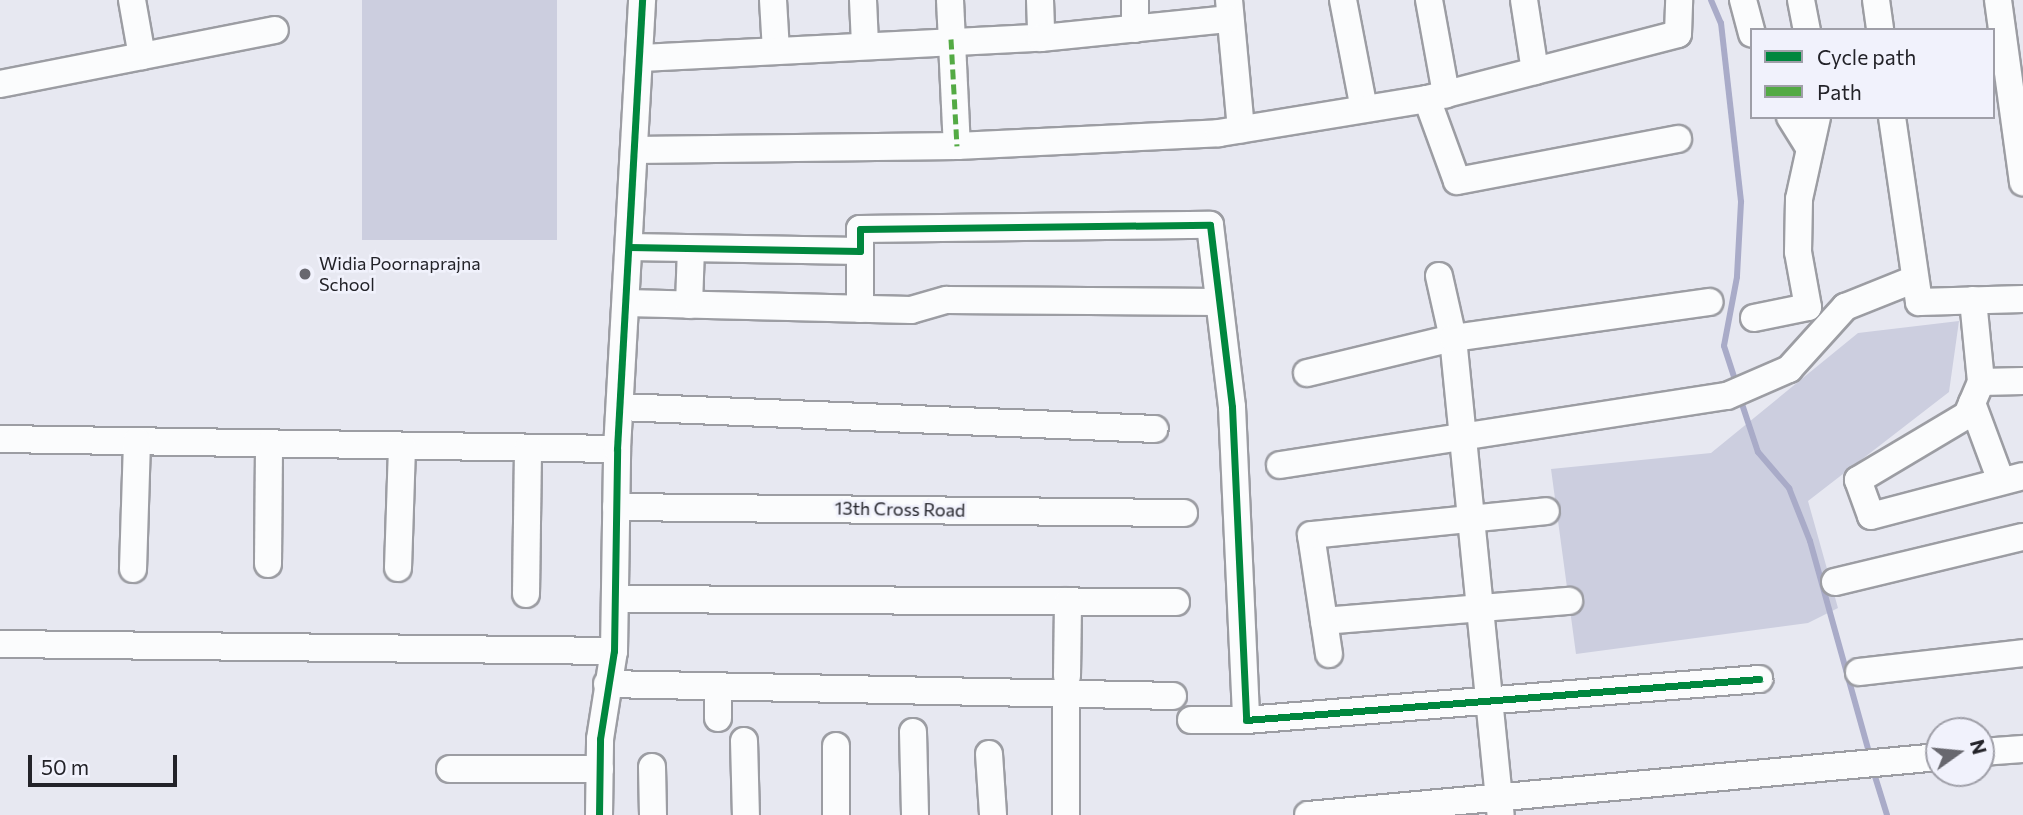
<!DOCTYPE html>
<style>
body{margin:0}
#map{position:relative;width:2023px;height:815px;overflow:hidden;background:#e7e8f1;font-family:Commissioner,sans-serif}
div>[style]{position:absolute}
.green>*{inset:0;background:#cccedf;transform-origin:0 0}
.stream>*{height:6px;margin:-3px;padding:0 3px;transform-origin:3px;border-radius:3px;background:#a9abc8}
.roads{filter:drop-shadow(2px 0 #9c9da3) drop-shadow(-2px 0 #9c9da3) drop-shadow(0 2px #9c9da3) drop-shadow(0 -2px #9c9da3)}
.minor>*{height:26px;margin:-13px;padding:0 13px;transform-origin:13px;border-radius:13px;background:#fbfcfd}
.quiet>*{height:5px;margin-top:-2.5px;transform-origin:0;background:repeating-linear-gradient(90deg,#53aa44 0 10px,transparent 0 15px)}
.cycleway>*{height:7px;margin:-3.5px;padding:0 3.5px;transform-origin:3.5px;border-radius:3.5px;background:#00873e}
.dots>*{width:19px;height:19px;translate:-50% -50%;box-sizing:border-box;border:4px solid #f1f2fc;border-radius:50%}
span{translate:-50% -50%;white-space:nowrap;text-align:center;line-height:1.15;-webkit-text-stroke:5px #f1f2fc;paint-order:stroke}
.poi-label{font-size:18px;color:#232329}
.left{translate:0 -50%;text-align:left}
.street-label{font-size:18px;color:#232329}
.legend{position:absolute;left:1750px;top:28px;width:245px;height:91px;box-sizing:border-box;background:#f1f2fc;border:2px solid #9f9fa8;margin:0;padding:9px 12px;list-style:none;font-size:21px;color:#232329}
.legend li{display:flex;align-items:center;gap:14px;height:35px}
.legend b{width:35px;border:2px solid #9f9fa8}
.north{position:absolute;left:1925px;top:717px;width:70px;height:70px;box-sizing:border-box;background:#f1f2fc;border:2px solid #9f9fa8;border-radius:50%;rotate:75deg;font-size:19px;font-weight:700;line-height:28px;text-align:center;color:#232329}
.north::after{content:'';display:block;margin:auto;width:24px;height:32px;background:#68686f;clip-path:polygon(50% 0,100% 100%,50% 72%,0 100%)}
.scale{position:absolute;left:28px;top:755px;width:149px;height:32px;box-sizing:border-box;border:4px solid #232329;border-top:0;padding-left:9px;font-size:21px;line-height:24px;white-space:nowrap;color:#232329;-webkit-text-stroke:5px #f1f2fc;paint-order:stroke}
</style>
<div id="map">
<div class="green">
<div style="left:362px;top:0;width:195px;height:240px"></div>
<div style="clip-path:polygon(1959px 321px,1949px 392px,1808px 501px,1838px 608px,1808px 623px,1576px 654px,1551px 469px,1711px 453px,1858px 333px)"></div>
</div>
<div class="stream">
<div style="left:1711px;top:0;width:25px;rotate:67deg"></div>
<div style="left:1721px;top:23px;width:180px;rotate:83.6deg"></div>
<div style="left:1741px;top:202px;width:75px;rotate:93.1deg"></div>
<div style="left:1737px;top:277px;width:70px;rotate:100.7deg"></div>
<div style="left:1724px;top:346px;width:40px;rotate:72deg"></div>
<div style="left:1740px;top:398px;width:57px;rotate:71.6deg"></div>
<div style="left:1758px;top:452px;width:48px;rotate:49.3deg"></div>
<div style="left:1789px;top:488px;width:57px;rotate:68.4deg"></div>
<div style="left:1810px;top:541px;width:223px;rotate:74.4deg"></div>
<div style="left:1873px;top:770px;width:47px;rotate:72.7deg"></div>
</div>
<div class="roads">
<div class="minor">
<div style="left:132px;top:0;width:57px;rotate:79.9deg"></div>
<div style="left:773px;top:0;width:50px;rotate:86.6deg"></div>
<div style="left:863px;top:0;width:44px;rotate:87.4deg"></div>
<div style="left:950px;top:0;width:146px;rotate:87.3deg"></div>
<div style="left:1040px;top:0;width:38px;rotate:88deg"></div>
<div style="left:1135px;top:0;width:29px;rotate:90deg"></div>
<div style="left:1229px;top:0;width:130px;rotate:84.7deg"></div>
<div style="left:1343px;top:0;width:111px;rotate:79.1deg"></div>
<div style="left:1429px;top:0;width:96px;rotate:79.7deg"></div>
<div style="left:1524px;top:0;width:72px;rotate:81.2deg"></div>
<div style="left:1743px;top:0;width:35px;rotate:75deg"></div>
<div style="left:1801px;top:0;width:31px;rotate:79deg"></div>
<div style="left:1876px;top:0;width:30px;rotate:82deg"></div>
<div style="left:1998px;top:0;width:184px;rotate:82.2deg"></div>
<div style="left:640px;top:58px;width:401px;rotate:-2.9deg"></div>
<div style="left:1041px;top:38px;width:189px;rotate:-5.8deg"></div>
<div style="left:0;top:84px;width:280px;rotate:-11.1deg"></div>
<div style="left:1427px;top:99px;width:87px;rotate:69.9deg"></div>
<div style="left:1457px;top:181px;width:225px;rotate:-10.8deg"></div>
<div style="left:1790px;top:117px;width:36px;rotate:58deg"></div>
<div style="left:1892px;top:117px;width:187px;rotate:81.7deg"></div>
<div style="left:1919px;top:302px;width:104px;rotate:-1.7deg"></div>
<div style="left:635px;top:150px;width:322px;rotate:-0.7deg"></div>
<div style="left:957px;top:146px;width:262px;rotate:-2.8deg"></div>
<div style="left:1219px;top:133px;width:211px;rotate:-9.3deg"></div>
<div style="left:1427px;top:99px;width:259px;rotate:-14.5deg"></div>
<div style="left:1678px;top:34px;width:34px;rotate:-88deg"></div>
<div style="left:629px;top:247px;width:231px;rotate:1deg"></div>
<div style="left:860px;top:251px;width:22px;rotate:-90deg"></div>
<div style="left:860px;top:229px;width:350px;rotate:-0.7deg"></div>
<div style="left:1210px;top:225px;width:183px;rotate:83.1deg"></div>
<div style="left:1232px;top:407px;width:313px;rotate:87.4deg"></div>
<div style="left:1246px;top:720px;width:515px;rotate:-4.57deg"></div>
<div style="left:1439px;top:276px;width:64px;rotate:77.3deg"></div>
<div style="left:1453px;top:338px;width:479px;rotate:84.3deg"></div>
<div style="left:1973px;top:300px;width:82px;rotate:84.4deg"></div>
<div style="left:1981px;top:382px;width:42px;rotate:-1.4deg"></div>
<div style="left:626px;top:303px;width:285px;rotate:1.4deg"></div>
<div style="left:911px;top:310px;width:37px;rotate:-16deg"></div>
<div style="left:947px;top:300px;width:271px;rotate:0.4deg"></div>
<div style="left:689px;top:305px;width:56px;rotate:-88deg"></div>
<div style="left:860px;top:309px;width:58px;rotate:-90deg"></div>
<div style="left:1754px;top:318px;width:55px;rotate:-11.5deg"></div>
<div style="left:1808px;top:307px;width:56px;rotate:-100.3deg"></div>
<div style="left:1798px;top:252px;width:53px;rotate:-88.9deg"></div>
<div style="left:1799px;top:199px;width:84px;rotate:-77.6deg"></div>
<div style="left:1307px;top:373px;width:150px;rotate:-13.5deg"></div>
<div style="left:1453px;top:338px;width:259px;rotate:-8deg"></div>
<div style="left:1981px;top:382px;width:36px;rotate:113deg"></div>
<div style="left:1967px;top:415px;width:127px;rotate:149.2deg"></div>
<div style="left:1858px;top:480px;width:38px;rotate:70deg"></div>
<div style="left:1871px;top:516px;width:157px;rotate:-14.7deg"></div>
<div style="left:1972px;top:403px;width:83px;rotate:69.6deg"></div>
<div style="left:620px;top:407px;width:535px;rotate:2.35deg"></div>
<div style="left:0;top:439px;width:617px;rotate:0.93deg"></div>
<div style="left:1280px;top:465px;width:452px;rotate:-8.8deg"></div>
<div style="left:1727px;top:396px;width:68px;rotate:-23.5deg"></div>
<div style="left:1789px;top:369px;width:84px;rotate:-47.9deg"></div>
<div style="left:1845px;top:307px;width:75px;rotate:-21.8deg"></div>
<div style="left:616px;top:507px;width:568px;rotate:0.61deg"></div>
<div style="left:268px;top:564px;width:120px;rotate:-89.5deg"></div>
<div style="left:398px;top:568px;width:122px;rotate:-88.1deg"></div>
<div style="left:133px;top:569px;width:128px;rotate:-88.2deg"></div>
<div style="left:1835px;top:582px;width:193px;rotate:-13.5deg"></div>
<div style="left:526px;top:594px;width:146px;rotate:-89.2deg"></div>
<div style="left:615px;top:599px;width:561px;rotate:0.31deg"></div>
<div style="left:1324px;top:621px;width:246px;rotate:-4.7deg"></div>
<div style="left:0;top:644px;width:614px;rotate:0.65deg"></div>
<div style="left:1329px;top:654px;width:120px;rotate:-98.6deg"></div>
<div style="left:1311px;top:535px;width:236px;rotate:-5.8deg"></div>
<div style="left:1859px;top:672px;width:165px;rotate:-6.6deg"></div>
<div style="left:1067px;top:676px;width:75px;rotate:-89.2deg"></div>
<div style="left:607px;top:684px;width:566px;rotate:1.21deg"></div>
<div style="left:718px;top:718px;width:32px;rotate:-90deg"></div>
<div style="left:1191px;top:720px;width:55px"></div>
<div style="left:913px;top:732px;width:83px;rotate:88.6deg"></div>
<div style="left:744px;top:741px;width:74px;rotate:88.5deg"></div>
<div style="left:1981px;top:752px;width:42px;rotate:-4.1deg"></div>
<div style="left:989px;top:754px;width:61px;rotate:86.2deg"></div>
<div style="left:652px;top:767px;width:48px;rotate:88.8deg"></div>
<div style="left:450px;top:769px;width:150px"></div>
<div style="left:599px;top:815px;width:76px;rotate:-89.2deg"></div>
<div style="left:600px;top:739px;width:89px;rotate:-81deg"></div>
<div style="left:614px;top:651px;width:202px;rotate:-89.1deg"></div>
<div style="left:617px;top:449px;width:450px;rotate:-86.8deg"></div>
<div style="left:836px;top:815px;width:69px;rotate:-90deg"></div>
<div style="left:1066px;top:815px;width:121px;rotate:-90deg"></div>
<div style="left:1308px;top:815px;width:634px;rotate:-5.25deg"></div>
</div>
</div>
<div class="quiet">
<div style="left:951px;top:39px;width:107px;rotate:86.8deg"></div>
</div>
<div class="cycleway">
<div style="left:629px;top:247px;width:231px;rotate:1deg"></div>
<div style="left:860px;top:251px;width:22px;rotate:-90deg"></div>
<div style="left:860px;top:229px;width:350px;rotate:-0.7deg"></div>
<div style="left:1210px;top:225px;width:183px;rotate:83.1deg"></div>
<div style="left:1232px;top:407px;width:313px;rotate:87.4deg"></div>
<div style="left:1246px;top:720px;width:515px;rotate:-4.57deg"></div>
<div style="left:599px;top:815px;width:76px;rotate:-89.2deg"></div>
<div style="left:600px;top:739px;width:89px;rotate:-81deg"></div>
<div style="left:614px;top:651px;width:202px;rotate:-89.1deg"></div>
<div style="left:617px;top:449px;width:450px;rotate:-86.8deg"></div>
</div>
<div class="dots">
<div style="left:305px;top:274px;background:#68686f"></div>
</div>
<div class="poi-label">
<span class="left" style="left:319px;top:274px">Widia Poornaprajna<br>School</span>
</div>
<div class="street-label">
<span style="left:900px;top:509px;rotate:1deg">13th Cross Road</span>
</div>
<ul class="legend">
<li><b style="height:9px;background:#00873e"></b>Cycle path</li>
<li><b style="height:9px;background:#53aa44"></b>Path</li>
</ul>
<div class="north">N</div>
<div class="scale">50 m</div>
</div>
